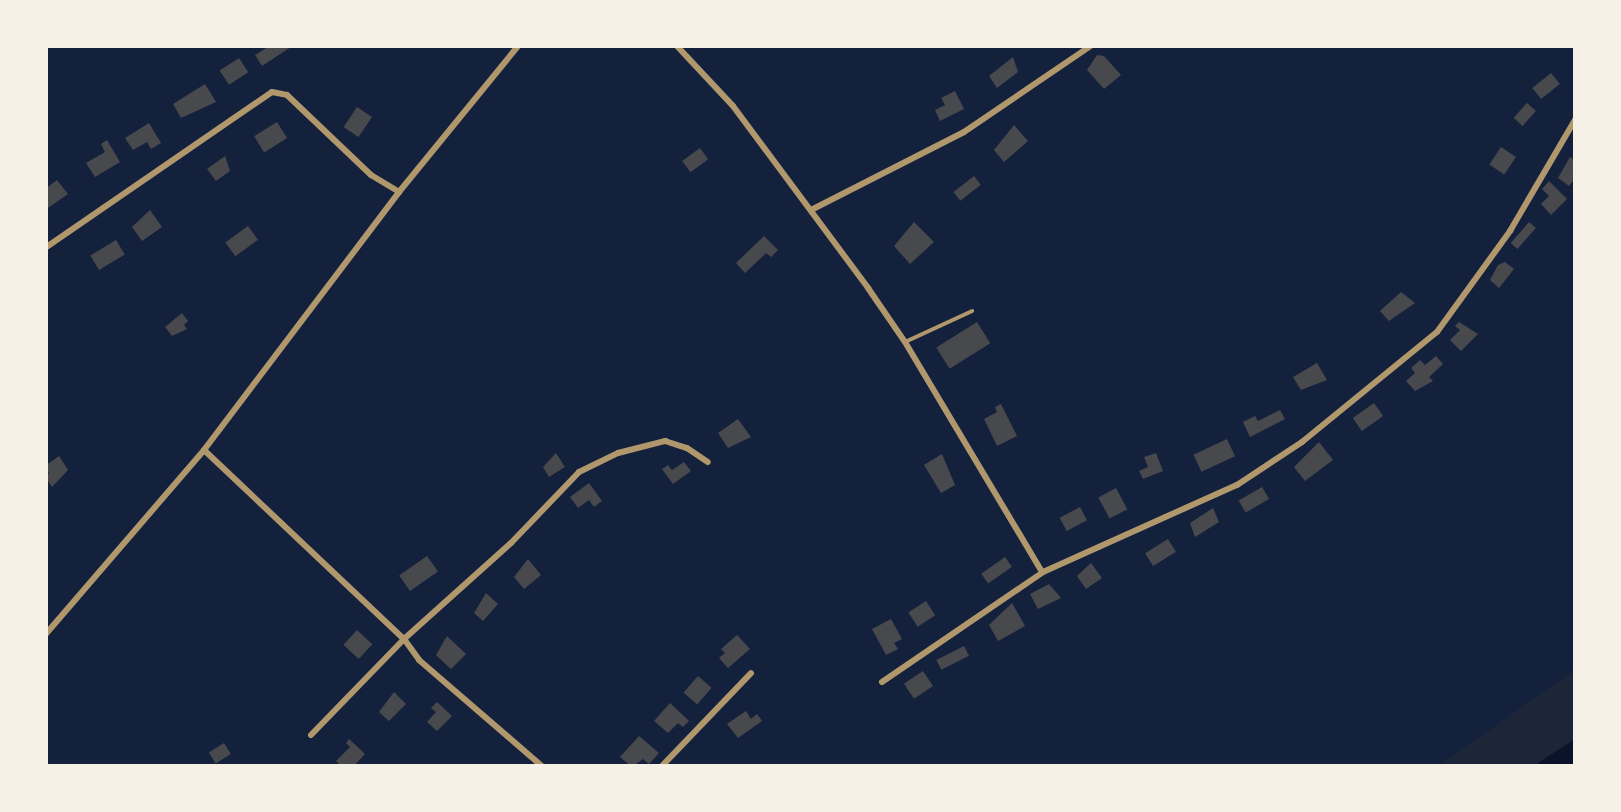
<!DOCTYPE html>
<style>
body{margin:0}
#map{position:relative;width:1621px;height:812px;overflow:hidden;background:#14213d;font-family:Bitter,serif}
div>[style]{position:absolute}
.green>*{inset:0;background:#1d2539}
.water>*{inset:0;background:#0b132b}
.building>*{inset:0;background:#48494c;transform-origin:0 0}
.service>*{height:4px;margin:-2px;padding:0 2px;transform-origin:2px;border-radius:2px;background:#b1986c}
.minor>*{height:6px;margin:-3px;padding:0 3px;transform-origin:3px;border-radius:3px;background:#b1986c}
span{translate:-50% -50%;white-space:nowrap;text-align:center;line-height:1.15;-webkit-text-stroke:8px #f6f1e7;paint-order:stroke}
.frame{position:absolute;inset:0;border:48px solid #f6f1e7;pointer-events:none}
</style>
<div id="map">
<div class="green">
<div style="clip-path:polygon(1576px 669px,1576px 738px,1572px 741px,1532px 767px,1437px 767px)"></div>
</div>
<div class="water">
<div style="clip-path:polygon(1576px 738px,1576px 767px,1532px 767px,1572px 741px)"></div>
</div>
<div class="building">
<div style="clip-path:polygon(271px 45px,294px 45px,262px 66px,255px 55px)"></div>
<div style="clip-path:polygon(1097px 55px,1104px 56px,1121px 75px,1104px 89px,1087px 70px)"></div>
<div style="clip-path:polygon(1013px 57px,1018px 72px,997px 88px,989px 76px)"></div>
<div style="left:239px;top:58px;width:17px;height:23px;rotate:57deg"></div>
<div style="left:1551px;top:73px;width:14px;height:24px;rotate:51deg"></div>
<div style="clip-path:polygon(205px 84px,216px 102px,181px 118px,173px 104px)"></div>
<div style="clip-path:polygon(955px 91px,964px 109px,940px 121px,935px 110px,945px 105px,941px 98px)"></div>
<div style="left:1527px;top:103px;width:12px;height:20px;rotate:42deg"></div>
<div style="left:357px;top:107px;width:18px;height:24px;rotate:34deg"></div>
<div style="left:277px;top:122px;width:19px;height:27px;rotate:58deg"></div>
<div style="clip-path:polygon(149px 123px,161px 143px,151px 149px,147px 142px,133px 150px,125px 138px)"></div>
<div style="clip-path:polygon(1014px 125px,1028px 141px,1004px 162px,994px 150px)"></div>
<div style="clip-path:polygon(107px 140px,120px 162px,95px 177px,86px 163px,105px 152px,101px 144px)"></div>
<div style="left:1501px;top:147px;width:18px;height:21px;rotate:34deg"></div>
<div style="left:700px;top:148px;width:14px;height:22px;rotate:54deg"></div>
<div style="clip-path:polygon(225px 156px,230px 171px,216px 181px,207px 169px)"></div>
<div style="clip-path:polygon(1570px 157px,1576px 161px,1576px 177px,1569px 186px,1558px 178px)"></div>
<div style="left:974px;top:176px;width:11px;height:26px;rotate:52deg"></div>
<div style="clip-path:polygon(57px 180px,68px 194px,45px 210px,45px 189px)"></div>
<div style="clip-path:polygon(1549px 181px,1567px 199px,1551px 215px,1541px 204px,1549px 196px,1542px 189px)"></div>
<div style="clip-path:polygon(150px 210px,162px 227px,142px 241px,132px 227px)"></div>
<div style="clip-path:polygon(914px 222px,934px 242px,910px 264px,894px 246px)"></div>
<div style="left:1529px;top:222px;width:9px;height:28px;rotate:41deg"></div>
<div style="left:248px;top:226px;width:17px;height:28px;rotate:54deg"></div>
<div style="clip-path:polygon(764px 236px,778px 250px,771px 257px,766px 253px,745px 273px,736px 263px)"></div>
<div style="left:116px;top:240px;width:17px;height:30px;rotate:59deg"></div>
<div style="clip-path:polygon(1505px 262px,1514px 269px,1499px 288px,1490px 280px,1498px 265px)"></div>
<div style="clip-path:polygon(1401px 292px,1415px 303px,1389px 321px,1380px 311px)"></div>
<div style="clip-path:polygon(182px 313px,188px 321px,184px 325px,187px 329px,172px 336px,165px 327px)"></div>
<div style="left:977px;top:322px;width:25px;height:48px;rotate:58deg"></div>
<div style="clip-path:polygon(1459px 322px,1478px 334px,1461px 351px,1450px 340px,1460px 330px,1455px 326px)"></div>
<div style="clip-path:polygon(1436px 356px,1443px 364px,1429px 377px,1433px 381px,1415px 391px,1406px 381px,1415px 373px,1411px 368px,1420px 360px,1425px 365px)"></div>
<div style="clip-path:polygon(1317px 363px,1327px 380px,1301px 390px,1293px 377px)"></div>
<div style="left:1374px;top:403px;width:16px;height:26px;rotate:55deg"></div>
<div style="clip-path:polygon(1001px 404px,1017px 436px,997px 446px,984px 419px,997px 412px,995px 407px)"></div>
<div style="clip-path:polygon(1280px 410px,1285px 419px,1250px 437px,1243px 422px,1255px 416px,1258px 421px)"></div>
<div style="clip-path:polygon(738px 419px,751px 437px,728px 448px,718px 433px)"></div>
<div style="left:1227px;top:439px;width:19px;height:37px;rotate:65deg"></div>
<div style="clip-path:polygon(1319px 442px,1333px 460px,1305px 481px,1294px 467px)"></div>
<div style="clip-path:polygon(556px 453px,565px 467px,549px 477px,543px 467px)"></div>
<div style="clip-path:polygon(1156px 453px,1163px 471px,1143px 479px,1139px 471px,1148px 467px,1144px 457px)"></div>
<div style="clip-path:polygon(942px 454px,955px 485px,941px 493px,924px 465px)"></div>
<div style="clip-path:polygon(59px 456px,68px 470px,52px 487px,45px 477px,49px 473px,45px 466px)"></div>
<div style="clip-path:polygon(684px 462px,691px 471px,673px 484px,662px 469px,668px 465px,672px 470px)"></div>
<div style="clip-path:polygon(589px 483px,602px 501px,594px 507px,589px 500px,578px 508px,570px 497px)"></div>
<div style="left:1262px;top:487px;width:14px;height:27px;rotate:60deg"></div>
<div style="left:1116px;top:488px;width:24px;height:20px;rotate:62deg"></div>
<div style="left:1080px;top:507px;width:15px;height:23px;rotate:62deg"></div>
<div style="clip-path:polygon(1213px 508px,1219px 522px,1195px 537px,1190px 523px)"></div>
<div style="left:1168px;top:539px;width:15px;height:27px;rotate:58deg"></div>
<div style="left:427px;top:556px;width:19px;height:34px;rotate:55deg"></div>
<div style="left:1005px;top:557px;width:12px;height:29px;rotate:55deg"></div>
<div style="clip-path:polygon(528px 559px,541px 575px,524px 589px,514px 577px)"></div>
<div style="clip-path:polygon(1091px 563px,1102px 578px,1086px 589px,1077px 576px)"></div>
<div style="clip-path:polygon(1049px 584px,1061px 598px,1038px 609px,1030px 594px)"></div>
<div style="clip-path:polygon(486px 593px,498px 604px,483px 621px,474px 613px)"></div>
<div style="left:926px;top:601px;width:17px;height:21px;rotate:57deg"></div>
<div style="clip-path:polygon(1012px 603px,1025px 626px,998px 641px,989px 625px)"></div>
<div style="clip-path:polygon(891px 619px,902px 639px,894px 643px,898px 649px,886px 655px,872px 629px)"></div>
<div style="left:357px;top:630px;width:21px;height:20px;rotate:43deg"></div>
<div style="clip-path:polygon(737px 635px,750px 649px,728px 668px,719px 658px,725px 653px,721px 649px)"></div>
<div style="clip-path:polygon(447px 636px,466px 654px,451px 669px,436px 655px)"></div>
<div style="left:964px;top:646px;width:11px;height:31px;rotate:63deg"></div>
<div style="left:923px;top:671px;width:18px;height:23px;rotate:56deg"></div>
<div style="left:698px;top:676px;width:18px;height:22px;rotate:41deg"></div>
<div style="clip-path:polygon(394px 692px,406px 704px,389px 721px,379px 712px)"></div>
<div style="clip-path:polygon(437px 702px,452px 716px,437px 731px,427px 722px,436px 712px,431px 708px)"></div>
<div style="clip-path:polygon(670px 703px,689px 721px,683px 727px,678px 723px,668px 733px,654px 721px)"></div>
<div style="clip-path:polygon(746px 711px,751px 719px,757px 714px,762px 721px,738px 738px,727px 724px)"></div>
<div style="clip-path:polygon(639px 736px,659px 753px,649px 764px,643px 759px,632px 767px,620px 757px)"></div>
<div style="clip-path:polygon(349px 739px,365px 754px,353px 767px,342px 767px,336px 761px,350px 747px,346px 743px)"></div>
<div style="left:224px;top:743px;width:13px;height:18px;rotate:58deg"></div>
</div>
<div class="service">
<div style="left:905px;top:342px;width:74px;rotate:-24.8deg"></div>
</div>
<div class="minor">
<div style="left:676px;top:45px;width:83px;rotate:46.9deg"></div>
<div style="left:733px;top:106px;width:227px;rotate:53.4deg"></div>
<div style="left:868px;top:288px;width:65px;rotate:55.6deg"></div>
<div style="left:905px;top:342px;width:268px;rotate:59.2deg"></div>
<div style="left:813px;top:209px;width:169px;rotate:-27deg"></div>
<div style="left:964px;top:132px;width:155px;rotate:-34.2deg"></div>
<div style="left:45px;top:248px;width:275px;rotate:-34.5deg"></div>
<div style="left:272px;top:92px;width:15px;rotate:11deg"></div>
<div style="left:287px;top:95px;width:116px;rotate:43.6deg"></div>
<div style="left:371px;top:175px;width:33px;rotate:31deg"></div>
<div style="left:204px;top:450px;width:275px;rotate:43.4deg"></div>
<div style="left:404px;top:639px;width:26px;rotate:54deg"></div>
<div style="left:419px;top:660px;width:164px;rotate:40.8deg"></div>
<div style="left:45px;top:635px;width:244px;rotate:-49.3deg"></div>
<div style="left:204px;top:450px;width:323px;rotate:-52.9deg"></div>
<div style="left:399px;top:192px;width:190px;rotate:-50.8deg"></div>
<div style="left:882px;top:682px;width:195px;rotate:-34.3deg"></div>
<div style="left:1043px;top:572px;width:213px;rotate:-24.2deg"></div>
<div style="left:1237px;top:485px;width:78px;rotate:-33.5deg"></div>
<div style="left:1302px;top:442px;width:174px;rotate:-39.2deg"></div>
<div style="left:1437px;top:332px;width:125px;rotate:-54.1deg"></div>
<div style="left:1510px;top:231px;width:131px;rotate:-59.7deg"></div>
<div style="left:311px;top:735px;width:134px;rotate:-45.9deg"></div>
<div style="left:404px;top:639px;width:144px;rotate:-41.9deg"></div>
<div style="left:511px;top:543px;width:98px;rotate:-46.2deg"></div>
<div style="left:579px;top:472px;width:43px;rotate:-26deg"></div>
<div style="left:618px;top:453px;width:49px;rotate:-14.3deg"></div>
<div style="left:665px;top:441px;width:23px;rotate:18deg"></div>
<div style="left:687px;top:448px;width:25px;rotate:34deg"></div>
<div style="left:661px;top:767px;width:130px;rotate:-46.2deg"></div>
</div>
<div class="frame"></div>
</div>
